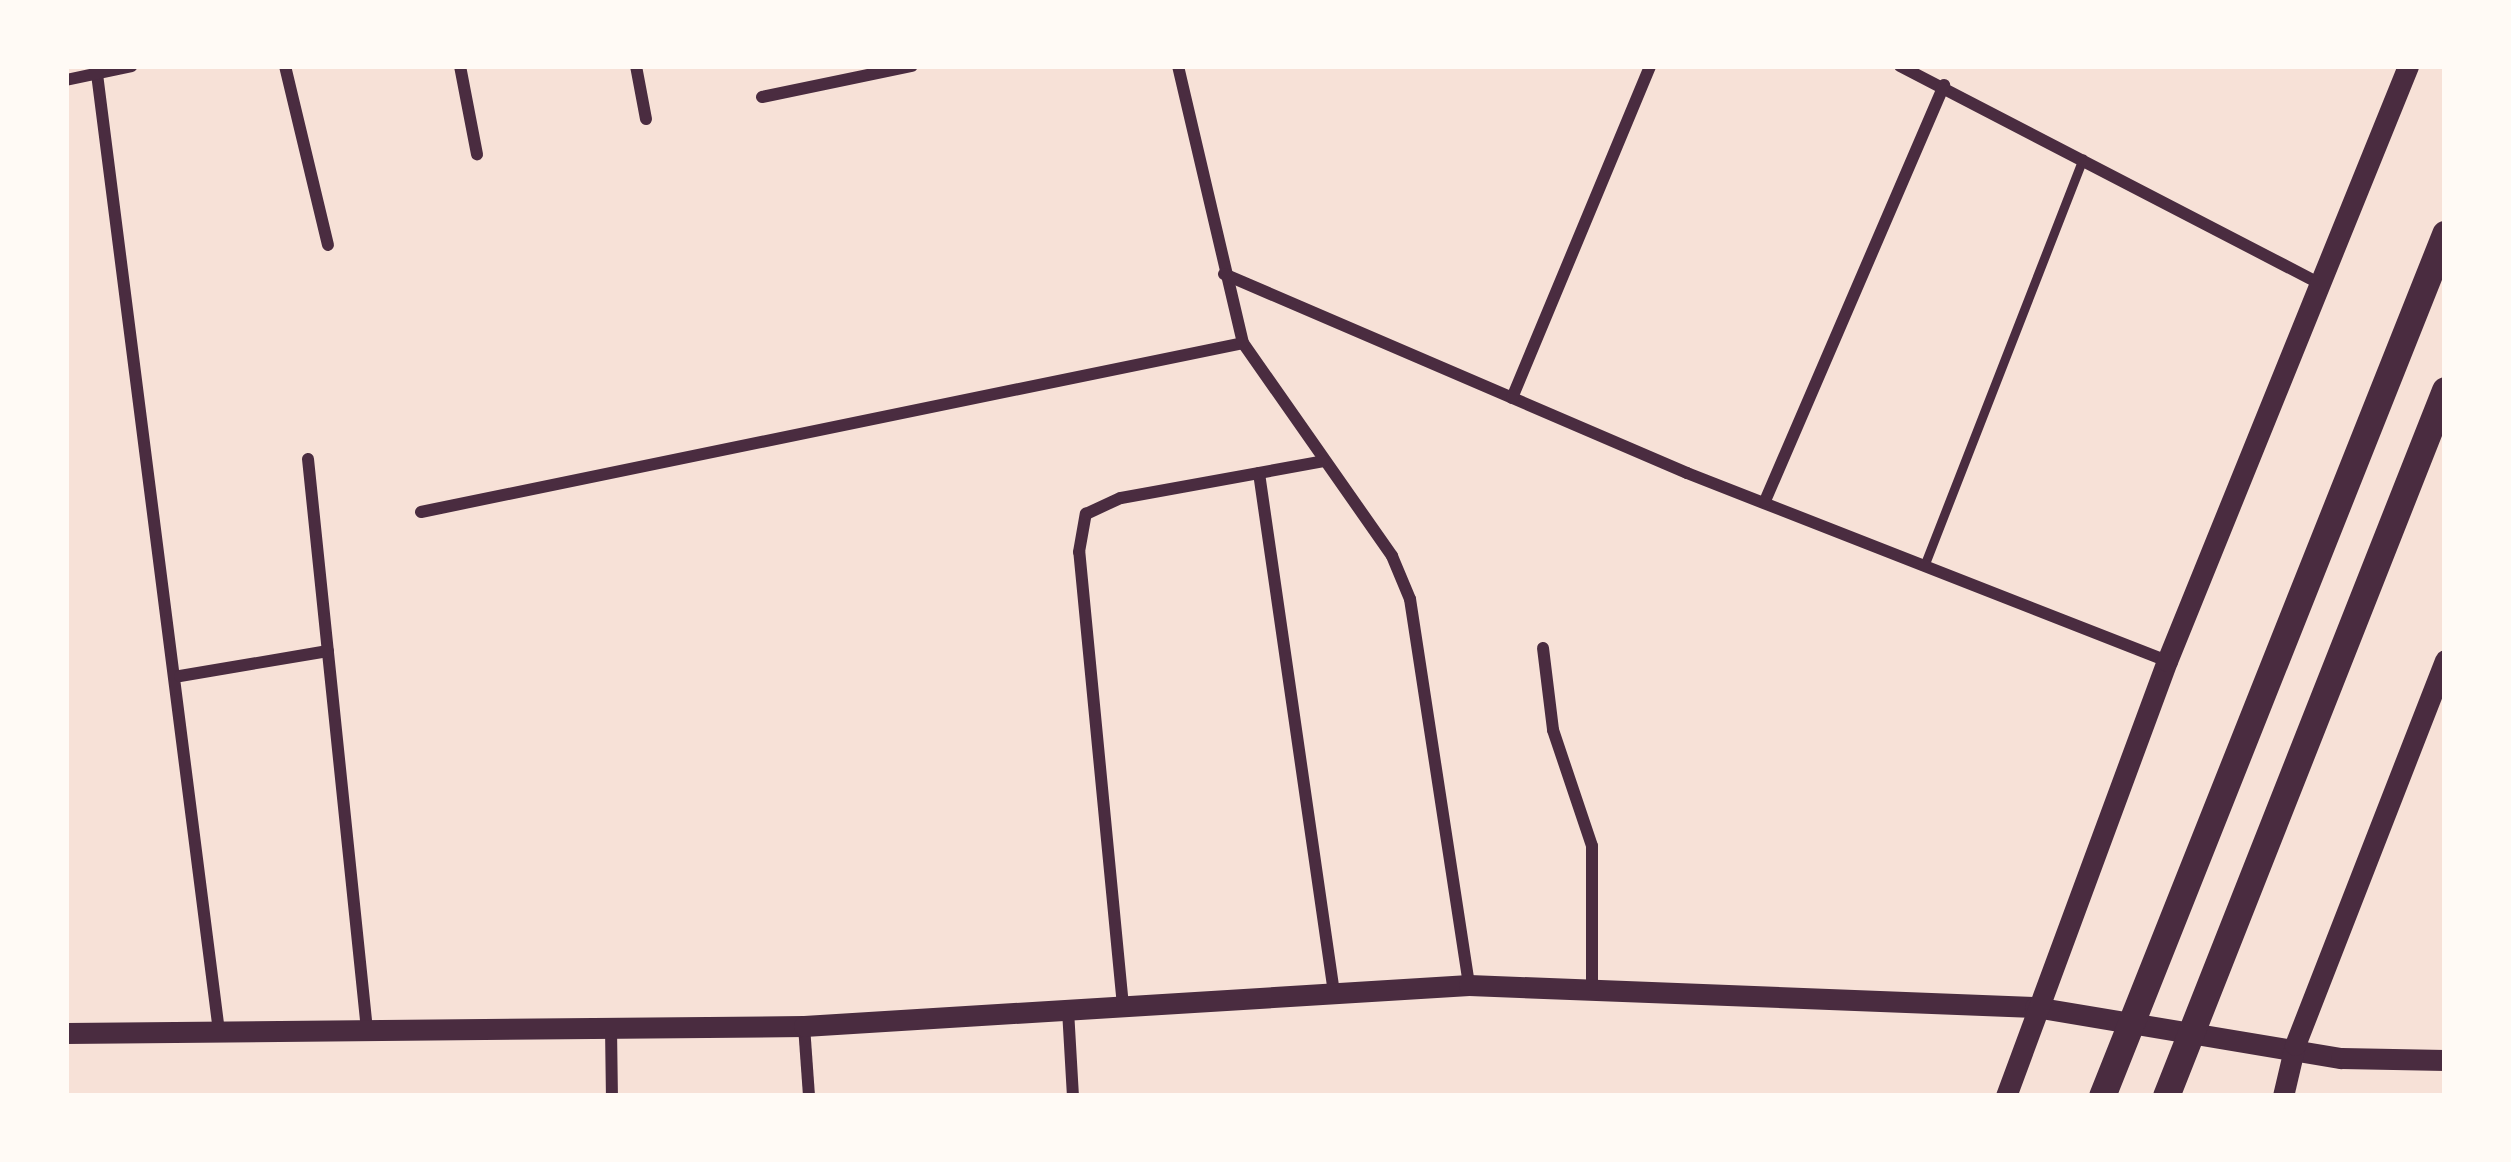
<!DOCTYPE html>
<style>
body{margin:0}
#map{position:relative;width:2511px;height:1162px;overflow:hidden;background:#f7e1d7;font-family:"Exo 2",sans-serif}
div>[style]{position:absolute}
.service>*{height:9px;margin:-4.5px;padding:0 4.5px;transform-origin:4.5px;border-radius:4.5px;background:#4a2c40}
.minor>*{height:12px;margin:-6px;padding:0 6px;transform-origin:6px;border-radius:6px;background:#4a2c40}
.tertiary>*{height:21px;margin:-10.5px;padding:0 10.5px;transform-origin:10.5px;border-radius:10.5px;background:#4a2c40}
.primary>*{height:27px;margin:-13.5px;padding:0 13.5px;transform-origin:13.5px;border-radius:13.5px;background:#4a2c40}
span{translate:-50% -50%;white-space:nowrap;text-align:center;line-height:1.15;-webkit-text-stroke:9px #fffaf5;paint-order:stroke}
.frame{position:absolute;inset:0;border:69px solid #fffaf5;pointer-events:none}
</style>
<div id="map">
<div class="service">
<div style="left:1926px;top:561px;width:432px;rotate:-68.7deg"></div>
</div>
<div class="minor">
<div style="left:96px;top:66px;width:974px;rotate:82.74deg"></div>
<div style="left:285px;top:66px;width:184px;rotate:76.5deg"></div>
<div style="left:460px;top:66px;width:90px;rotate:79.1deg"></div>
<div style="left:636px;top:66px;width:54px;rotate:79.3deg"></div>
<div style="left:1178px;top:66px;width:285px;rotate:76.8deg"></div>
<div style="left:1243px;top:343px;width:260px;rotate:55deg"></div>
<div style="left:1392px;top:556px;width:47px;rotate:67.3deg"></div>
<div style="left:1410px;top:599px;width:390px;rotate:81.3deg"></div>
<div style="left:1900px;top:66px;width:472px;rotate:27.4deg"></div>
<div style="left:66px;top:80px;width:67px;rotate:-12deg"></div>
<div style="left:762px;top:97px;width:153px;rotate:-11.7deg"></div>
<div style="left:1224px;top:274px;width:504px;rotate:23.26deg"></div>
<div style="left:1687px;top:473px;width:516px;rotate:21.39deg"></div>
<div style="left:1512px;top:398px;width:360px;rotate:-67.4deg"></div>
<div style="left:308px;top:459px;width:574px;rotate:84.1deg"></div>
<div style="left:1259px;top:473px;width:525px;rotate:81.79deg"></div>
<div style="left:1765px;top:501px;width:453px;rotate:-66.7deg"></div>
<div style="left:421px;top:512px;width:839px;rotate:-11.62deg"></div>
<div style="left:1543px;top:648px;width:83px;rotate:83deg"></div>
<div style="left:1553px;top:730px;width:122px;rotate:71.4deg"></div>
<div style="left:1592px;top:846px;width:144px;rotate:90deg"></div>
<div style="left:180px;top:676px;width:150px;rotate:-9.6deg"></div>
<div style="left:1123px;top:1006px;width:456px;rotate:-95.5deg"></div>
<div style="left:1079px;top:552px;width:39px;rotate:-80deg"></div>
<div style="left:1086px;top:514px;width:38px;rotate:-25deg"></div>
<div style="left:1121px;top:498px;width:206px;rotate:-10.3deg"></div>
<div style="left:1068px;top:1010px;width:86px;rotate:86.7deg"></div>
<div style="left:804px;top:1026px;width:70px;rotate:85.9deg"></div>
<div style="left:611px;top:1028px;width:68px;rotate:89.2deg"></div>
</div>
<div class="tertiary">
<div style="left:66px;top:1033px;width:738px;rotate:-0.54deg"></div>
<div style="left:804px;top:1026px;width:666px;rotate:-3.53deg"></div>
<div style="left:1469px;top:985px;width:566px;rotate:2.23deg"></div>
<div style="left:2035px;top:1007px;width:310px;rotate:9.5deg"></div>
<div style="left:2341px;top:1058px;width:104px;rotate:1.1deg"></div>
<div style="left:2006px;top:1096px;width:464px;rotate:-69.7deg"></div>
<div style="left:2167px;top:661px;width:642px;rotate:-67.95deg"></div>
<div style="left:2283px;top:1096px;width:52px;rotate:-76.8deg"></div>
<div style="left:2295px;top:1045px;width:413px;rotate:-68.7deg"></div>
</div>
<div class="primary">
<div style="left:2102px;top:1096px;width:928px;rotate:-68.3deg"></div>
<div style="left:2166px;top:1096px;width:759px;rotate:-68.44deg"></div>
</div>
<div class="frame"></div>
</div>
